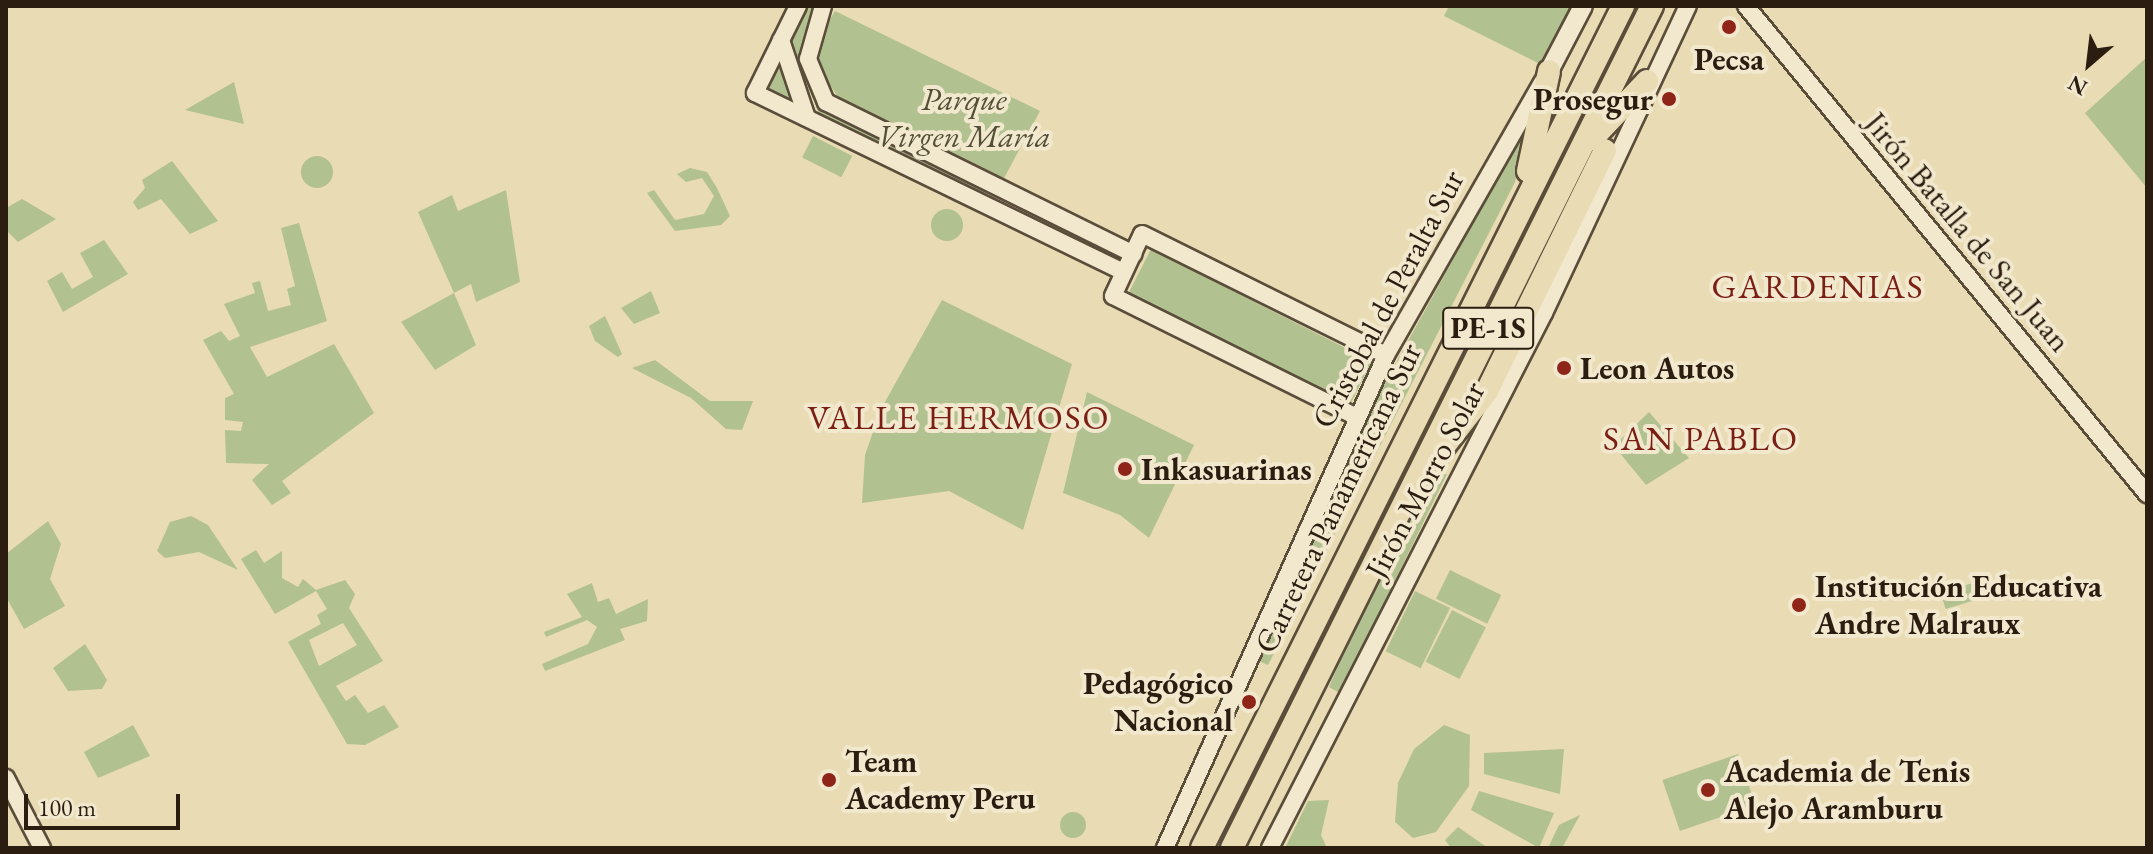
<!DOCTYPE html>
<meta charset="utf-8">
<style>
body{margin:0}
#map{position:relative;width:2153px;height:854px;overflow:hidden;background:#e9dbb3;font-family:"EB Garamond",serif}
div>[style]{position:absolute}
.green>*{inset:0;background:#b2c190;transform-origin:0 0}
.round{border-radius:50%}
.motorway-tunnel>*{height:22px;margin-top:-11px;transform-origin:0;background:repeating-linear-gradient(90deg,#c3b593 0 22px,transparent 0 33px)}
.roads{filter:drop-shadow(2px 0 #5a4d3a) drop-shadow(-2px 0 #5a4d3a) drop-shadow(0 2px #5a4d3a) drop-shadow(0 -2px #5a4d3a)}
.tertiary>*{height:16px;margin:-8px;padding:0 8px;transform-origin:8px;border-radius:8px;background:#f1e8ce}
.secondary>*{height:18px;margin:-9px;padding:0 9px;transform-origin:9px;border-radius:9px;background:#f1e8ce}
.motorway>*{height:22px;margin:-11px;padding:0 11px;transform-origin:11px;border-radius:11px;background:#e9dbb3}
.dots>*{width:22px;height:22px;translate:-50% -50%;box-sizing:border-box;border:4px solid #f1e8ce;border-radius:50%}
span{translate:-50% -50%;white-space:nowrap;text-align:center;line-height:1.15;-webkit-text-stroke:8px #f1e8ce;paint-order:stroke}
.shield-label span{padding:2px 6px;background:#f1e8ce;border:2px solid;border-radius:6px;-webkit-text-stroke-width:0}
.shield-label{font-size:30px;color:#2b1e11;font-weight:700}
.poi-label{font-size:32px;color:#2b1e11;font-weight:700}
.right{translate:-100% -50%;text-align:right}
.left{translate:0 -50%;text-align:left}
.park-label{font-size:32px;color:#544f37;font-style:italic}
.street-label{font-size:32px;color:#2b1e11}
.neighbourhood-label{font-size:34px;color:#7a1f14;letter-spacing:2px}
.frame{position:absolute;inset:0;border:8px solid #2b1e11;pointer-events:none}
.north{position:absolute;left:2049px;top:24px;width:80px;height:80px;-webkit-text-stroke:6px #f1e8ce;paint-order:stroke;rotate:208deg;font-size:22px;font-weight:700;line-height:32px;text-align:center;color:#2b1e11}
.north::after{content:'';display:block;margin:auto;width:28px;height:36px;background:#2b1e11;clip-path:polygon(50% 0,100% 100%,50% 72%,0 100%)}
.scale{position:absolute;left:24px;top:794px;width:156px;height:36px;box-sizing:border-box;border:4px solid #2b1e11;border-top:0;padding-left:10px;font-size:24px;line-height:28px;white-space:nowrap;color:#2b1e11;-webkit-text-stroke:6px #f1e8ce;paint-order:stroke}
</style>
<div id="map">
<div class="green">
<div style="clip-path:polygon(806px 6px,819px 6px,801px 62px,820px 103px,987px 191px,984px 200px,822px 120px,788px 42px)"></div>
<div style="clip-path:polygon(1449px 6px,1571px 6px,1542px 65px,1444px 16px)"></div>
<div style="clip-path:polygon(835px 11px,1040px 111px,1002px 182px,840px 100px,816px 64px,820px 36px)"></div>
<div style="clip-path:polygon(2147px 57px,2147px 188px,2085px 113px)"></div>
<div style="clip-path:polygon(780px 61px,796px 108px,768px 92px)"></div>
<div style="clip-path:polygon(234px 82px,244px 124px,185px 110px)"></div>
<div style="clip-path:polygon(1528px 124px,1515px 182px,1268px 665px,1259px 661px,1381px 390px)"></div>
<div style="left:813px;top:136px;width:44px;height:24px;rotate:27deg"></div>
<div class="round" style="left:301px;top:156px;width:32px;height:32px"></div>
<div style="clip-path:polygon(172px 161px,218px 221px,190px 234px,161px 199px,138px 210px,133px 202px,145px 188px,142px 180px)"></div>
<div style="clip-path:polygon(690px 168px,707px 172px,717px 188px,730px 216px,721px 225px,675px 231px,647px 193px,654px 190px,675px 220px,704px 214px,714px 196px,702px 178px,686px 182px,677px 174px)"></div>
<div style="clip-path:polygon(506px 190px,520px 282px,476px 302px,471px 284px,454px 293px,476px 345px,435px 370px,401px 322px,454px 293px,418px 212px,452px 195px,458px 211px)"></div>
<div style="clip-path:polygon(22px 199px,56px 219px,18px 242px,6px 230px,6px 208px)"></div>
<div class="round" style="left:931px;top:209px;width:32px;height:32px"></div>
<div style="clip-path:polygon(299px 223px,327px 321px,250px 347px,267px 377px,334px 344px,374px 413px,282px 481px,291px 493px,272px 505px,252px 480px,269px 464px,226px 463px,225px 430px,241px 431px,243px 422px,225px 420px,225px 398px,234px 394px,203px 340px,221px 331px,229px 341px,240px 336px,224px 304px,255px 293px,252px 283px,260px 281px,268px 311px,291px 305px,287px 289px,295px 286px,281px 228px)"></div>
<div style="clip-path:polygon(104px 240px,128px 274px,63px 312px,47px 281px,62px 272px,72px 289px,93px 277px,80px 253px)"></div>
<div style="left:1151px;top:249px;width:248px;height:51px;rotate:27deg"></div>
<div style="clip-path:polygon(651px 291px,660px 313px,634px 324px,621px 308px)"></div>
<div style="clip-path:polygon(942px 300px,1072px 364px,1023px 530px,949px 491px,862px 503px,865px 455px,881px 409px)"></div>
<div style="clip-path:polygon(605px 316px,622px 354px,618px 357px,595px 341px,589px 326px)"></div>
<div style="clip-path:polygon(655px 360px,710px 401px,753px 401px,742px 430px,726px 429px,691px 398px,632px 368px)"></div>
<div style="clip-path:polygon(1087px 392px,1194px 445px,1149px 538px,1120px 515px,1063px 493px)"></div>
<div style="clip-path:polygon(1649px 412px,1689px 458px,1646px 485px,1614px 446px)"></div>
<div style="clip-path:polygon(1447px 474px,1340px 693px,1329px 687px,1338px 666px,1432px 475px)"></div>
<div style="clip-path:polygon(191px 516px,208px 525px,238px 570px,199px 552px,165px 558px,157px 551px,170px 522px)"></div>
<div style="clip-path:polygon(48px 521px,61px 544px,50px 579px,65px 606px,24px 629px,6px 597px,6px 554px)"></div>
<div style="clip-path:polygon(evenodd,256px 550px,264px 563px,282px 551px,282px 578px,298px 587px,303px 579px,316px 590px,345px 580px,355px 594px,349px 608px,383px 661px,336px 686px,346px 701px,355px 695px,368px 713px,384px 705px,399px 727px,365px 745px,347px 744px,288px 642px,321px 624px,317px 615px,327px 609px,316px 591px,275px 614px,241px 559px,256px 550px,343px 623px,357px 645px,319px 666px,309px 640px,343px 623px)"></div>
<div style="left:1450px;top:570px;width:57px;height:32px;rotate:26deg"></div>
<div style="left:1976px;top:582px;width:17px;height:37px;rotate:73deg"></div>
<div style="clip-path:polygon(592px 583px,598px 602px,609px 598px,616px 614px,648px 599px,647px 621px,620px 629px,625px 640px,545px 671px,542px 664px,588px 644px,597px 627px,587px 620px,546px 637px,544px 632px,582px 617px,567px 594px)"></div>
<div style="left:1415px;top:591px;width:39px;height:67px;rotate:26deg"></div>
<div style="left:1452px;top:610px;width:38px;height:58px;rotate:27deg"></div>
<div style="clip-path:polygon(85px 644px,107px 680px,102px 689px,68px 691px,53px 668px)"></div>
<div style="clip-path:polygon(133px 725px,150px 756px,98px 778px,84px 752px)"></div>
<div style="clip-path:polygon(1444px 725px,1470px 735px,1469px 786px,1436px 832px,1413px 838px,1395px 822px,1398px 783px,1414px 749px)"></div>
<div style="clip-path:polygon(1564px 749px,1560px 794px,1484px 774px,1484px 753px)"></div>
<div style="left:1738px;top:754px;width:54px;height:80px;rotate:71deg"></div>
<div style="clip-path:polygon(1479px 791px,1554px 813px,1539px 848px,1471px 810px)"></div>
<div style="clip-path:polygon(1329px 800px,1321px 835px,1327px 848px,1285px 848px,1308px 801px)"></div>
<div class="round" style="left:1060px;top:812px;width:26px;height:26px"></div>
<div style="clip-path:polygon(1580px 815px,1562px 848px,1548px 848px,1559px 825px)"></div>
<div style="clip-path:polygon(1458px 827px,1488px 848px,1451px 848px,1445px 840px)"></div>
</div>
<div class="motorway-tunnel">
<div style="left:1624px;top:63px;width:57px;rotate:-87deg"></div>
</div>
<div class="roads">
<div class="tertiary">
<div style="left:798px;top:6px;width:97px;rotate:116.3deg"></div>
<div style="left:755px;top:93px;width:410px;rotate:25.9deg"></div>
<div style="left:823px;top:6px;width:55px;rotate:105.8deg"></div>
<div style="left:808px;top:59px;width:47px;rotate:67.3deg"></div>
<div style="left:826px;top:102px;width:343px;rotate:26.3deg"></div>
<div style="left:1746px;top:6px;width:632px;rotate:50.59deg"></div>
<div style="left:781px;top:40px;width:82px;rotate:71.6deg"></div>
<div style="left:1357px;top:417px;width:272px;rotate:-153.6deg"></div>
<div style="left:1113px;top:296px;width:68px;rotate:-64.9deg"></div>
<div style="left:1142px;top:234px;width:272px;rotate:26.4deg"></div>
<div style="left:6px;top:778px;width:79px;rotate:62.8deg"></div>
<div style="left:1165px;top:848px;width:540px;rotate:-65.85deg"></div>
<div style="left:1386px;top:355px;width:314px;rotate:-60.2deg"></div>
<div style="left:1270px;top:848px;width:601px;rotate:-62.88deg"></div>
<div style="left:1544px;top:313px;width:339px;rotate:-64.9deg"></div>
</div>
<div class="secondary">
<div style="left:1549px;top:71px;width:73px;rotate:-62.4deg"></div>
</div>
<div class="motorway">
<div style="left:1592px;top:139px;width:80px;rotate:-46.5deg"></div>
<div style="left:1528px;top:171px;width:102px;rotate:-78.1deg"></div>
<div style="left:1438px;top:454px;width:80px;rotate:-52.1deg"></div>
<div style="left:1487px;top:391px;width:268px;rotate:-63.9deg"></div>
<div style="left:1202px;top:848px;width:941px;rotate:-63.43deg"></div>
<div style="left:1232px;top:848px;width:941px;rotate:-63.49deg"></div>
</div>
</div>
<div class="dots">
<div style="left:1729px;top:27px;background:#8f2418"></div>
<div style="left:1669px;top:99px;background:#8f2418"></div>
<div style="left:1564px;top:368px;background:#8f2418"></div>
<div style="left:1125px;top:469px;background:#8f2418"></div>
<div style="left:1799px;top:605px;background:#8f2418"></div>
<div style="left:1249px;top:702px;background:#8f2418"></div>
<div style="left:829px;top:780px;background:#8f2418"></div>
<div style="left:1708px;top:790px;background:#8f2418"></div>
</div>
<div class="shield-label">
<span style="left:1488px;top:328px">PE-1S</span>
</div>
<div class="poi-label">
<span style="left:1729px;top:59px">Pecsa</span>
<span class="right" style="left:1653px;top:99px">Prosegur</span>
<span class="left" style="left:1580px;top:368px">Leon Autos</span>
<span class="left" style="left:1141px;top:469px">Inkasuarinas</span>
<span class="left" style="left:1815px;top:605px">Institución Educativa<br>Andre Malraux</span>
<span class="right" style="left:1233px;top:702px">Pedagógico<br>Nacional</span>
<span class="left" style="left:845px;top:780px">Team<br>Academy Peru</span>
<span class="left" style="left:1724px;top:790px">Academia de Tenis<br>Alejo Aramburu</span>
</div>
<div class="park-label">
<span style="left:964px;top:118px">Parque<br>Virgen María</span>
</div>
<div class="street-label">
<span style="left:1968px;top:232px;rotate:50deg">Jirón Batalla de San Juan</span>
<span style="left:1388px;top:299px;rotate:-62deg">Cristobal de Peralta Sur</span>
<span style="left:1425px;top:480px;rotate:-62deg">Jirón Morro Solar</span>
<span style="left:1338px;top:498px;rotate:-64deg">Carretera Panamericana Sur</span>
</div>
<div class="neighbourhood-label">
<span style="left:1818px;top:287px">GARDENIAS</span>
<span style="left:959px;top:418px">VALLE HERMOSO</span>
<span style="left:1701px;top:439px">SAN PABLO</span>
</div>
<div class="frame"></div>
<div class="north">N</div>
<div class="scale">100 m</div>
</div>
